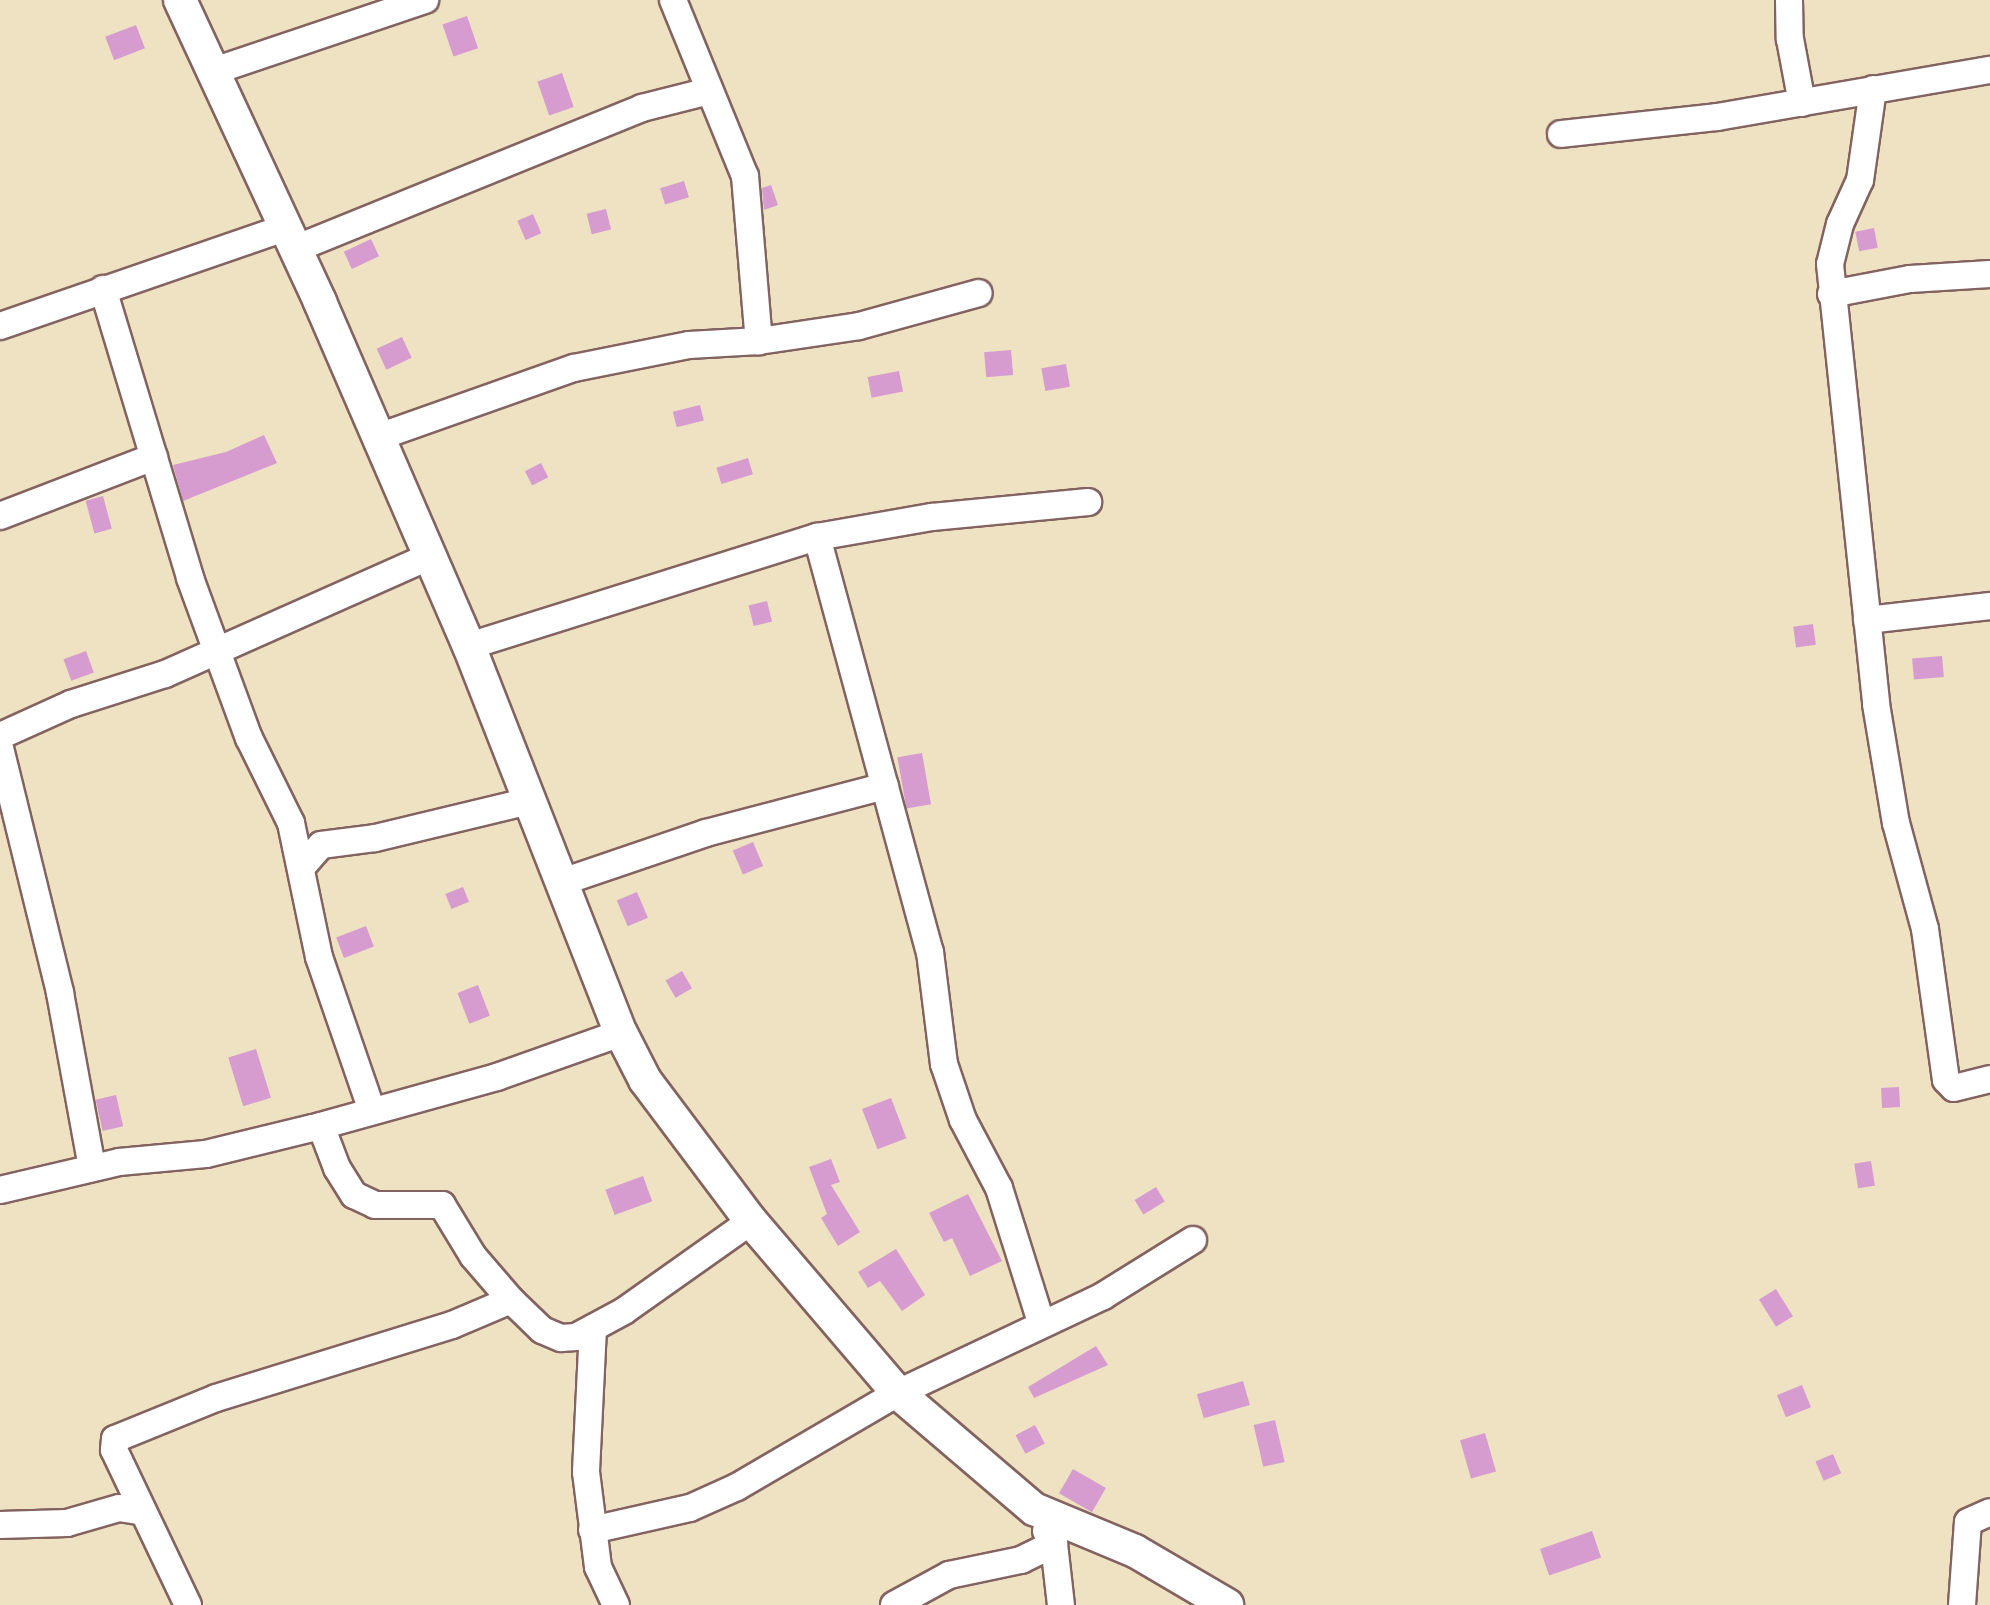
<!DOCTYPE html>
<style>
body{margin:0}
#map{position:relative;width:1990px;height:1605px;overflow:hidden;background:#eee2c3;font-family:Caveat,sans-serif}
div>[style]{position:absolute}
.building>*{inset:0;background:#d69cd0;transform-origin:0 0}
.roads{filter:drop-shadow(2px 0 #836360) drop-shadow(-2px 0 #836360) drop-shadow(0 2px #836360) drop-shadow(0 -2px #836360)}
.minor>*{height:26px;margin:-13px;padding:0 13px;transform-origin:13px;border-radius:13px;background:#fff}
.tertiary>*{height:32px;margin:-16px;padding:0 16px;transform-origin:16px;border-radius:16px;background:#fff}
span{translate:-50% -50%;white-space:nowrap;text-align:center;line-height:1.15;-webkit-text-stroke:6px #f7f3e8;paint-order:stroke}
</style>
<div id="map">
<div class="building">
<div style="left:467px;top:16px;width:34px;height:26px;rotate:71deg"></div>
<div style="left:136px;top:25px;width:25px;height:33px;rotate:69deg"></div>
<div style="left:562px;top:73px;width:36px;height:26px;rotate:71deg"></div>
<div style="left:684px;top:181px;width:17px;height:25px;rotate:73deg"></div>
<div style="clip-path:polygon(771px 185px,778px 205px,764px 210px,762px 188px)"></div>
<div style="left:606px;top:209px;width:21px;height:20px;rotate:76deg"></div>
<div style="left:533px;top:214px;width:21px;height:17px;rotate:67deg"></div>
<div style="left:1874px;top:228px;width:20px;height:19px;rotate:79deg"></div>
<div style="left:371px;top:239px;width:19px;height:30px;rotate:65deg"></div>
<div style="left:402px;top:337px;width:23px;height:28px;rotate:65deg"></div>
<div style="left:1011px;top:350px;width:25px;height:27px;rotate:85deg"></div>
<div style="left:1066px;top:364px;width:23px;height:25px;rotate:80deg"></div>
<div style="left:899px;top:371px;width:21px;height:32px;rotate:79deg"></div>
<div style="left:700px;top:405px;width:16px;height:28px;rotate:76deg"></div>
<div style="clip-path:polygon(264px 435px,277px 463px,183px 501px,173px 465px,226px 452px)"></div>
<div style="left:748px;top:458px;width:17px;height:33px;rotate:73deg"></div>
<div style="left:541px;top:463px;width:16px;height:18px;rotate:63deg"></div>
<div style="left:103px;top:496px;width:34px;height:18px;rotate:75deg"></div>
<div style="left:767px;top:601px;width:21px;height:19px;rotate:76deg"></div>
<div style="left:1813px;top:624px;width:21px;height:20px;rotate:82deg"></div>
<div style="left:86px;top:651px;width:23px;height:24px;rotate:70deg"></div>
<div style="left:1942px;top:656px;width:21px;height:30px;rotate:85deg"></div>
<div style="left:922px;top:753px;width:52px;height:25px;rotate:80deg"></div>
<div style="left:753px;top:842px;width:26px;height:22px;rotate:67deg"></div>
<div style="left:463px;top:887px;width:16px;height:19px;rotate:68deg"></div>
<div style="left:637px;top:892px;width:28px;height:22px;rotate:67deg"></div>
<div style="left:366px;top:926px;width:22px;height:32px;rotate:69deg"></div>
<div style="left:682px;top:971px;width:20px;height:19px;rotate:60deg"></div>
<div style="left:478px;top:985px;width:33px;height:22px;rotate:69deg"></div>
<div style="left:256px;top:1049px;width:51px;height:29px;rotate:73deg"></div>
<div style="left:1899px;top:1087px;width:20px;height:18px;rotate:87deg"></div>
<div style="left:116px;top:1095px;width:32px;height:21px;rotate:77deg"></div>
<div style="left:891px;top:1098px;width:43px;height:31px;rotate:69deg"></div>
<div style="clip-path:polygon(831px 1159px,840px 1182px,831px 1185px,860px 1232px,838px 1246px,821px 1218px,827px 1214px,809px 1167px)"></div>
<div style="left:1871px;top:1161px;width:25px;height:17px;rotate:81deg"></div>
<div style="left:643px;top:1176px;width:27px;height:40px;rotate:70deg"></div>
<div style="left:1156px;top:1187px;width:17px;height:25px;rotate:59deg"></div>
<div style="clip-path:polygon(968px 1194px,1002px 1261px,970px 1276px,952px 1238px,944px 1242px,929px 1213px)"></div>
<div style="clip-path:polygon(896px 1249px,925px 1295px,902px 1311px,880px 1281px,868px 1288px,858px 1272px)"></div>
<div style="left:1776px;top:1289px;width:32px;height:20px;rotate:58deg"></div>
<div style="clip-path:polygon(1096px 1346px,1108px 1365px,1034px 1398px,1028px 1387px)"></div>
<div style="left:1243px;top:1381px;width:25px;height:48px;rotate:74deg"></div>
<div style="left:1802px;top:1385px;width:24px;height:27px;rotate:68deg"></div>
<div style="left:1275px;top:1420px;width:43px;height:22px;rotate:77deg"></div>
<div style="left:1035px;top:1425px;width:21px;height:22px;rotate:62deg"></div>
<div style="left:1485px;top:1433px;width:40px;height:26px;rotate:74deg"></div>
<div style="left:1833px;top:1454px;width:21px;height:19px;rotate:67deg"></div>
<div style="left:1073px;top:1469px;width:38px;height:28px;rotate:30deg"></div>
<div style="left:1592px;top:1531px;width:28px;height:55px;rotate:71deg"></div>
</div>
<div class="roads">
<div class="minor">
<div style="left:673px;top:0;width:190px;rotate:67.8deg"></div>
<div style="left:745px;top:176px;width:166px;rotate:85.2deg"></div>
<div style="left:1789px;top:0;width:39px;rotate:89deg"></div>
<div style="left:1790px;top:39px;width:65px;rotate:79.4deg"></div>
<div style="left:211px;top:72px;width:226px;rotate:-18.6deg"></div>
<div style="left:1873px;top:89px;width:92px;rotate:98.1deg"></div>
<div style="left:1860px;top:180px;width:48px;rotate:114.4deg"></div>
<div style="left:1840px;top:224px;width:41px;rotate:104deg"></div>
<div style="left:1830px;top:264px;width:442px;rotate:84deg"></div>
<div style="left:1876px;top:704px;width:121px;rotate:80.5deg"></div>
<div style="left:1896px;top:823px;width:110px;rotate:74.7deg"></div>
<div style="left:1925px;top:929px;width:152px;rotate:82.1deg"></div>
<div style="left:1946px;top:1080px;width:11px;rotate:45deg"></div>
<div style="left:1954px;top:1088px;width:37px;rotate:-14deg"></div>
<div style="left:1561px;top:134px;width:157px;rotate:-6.2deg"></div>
<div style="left:1717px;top:117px;width:277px;rotate:-9.8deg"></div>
<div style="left:295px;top:249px;width:375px;rotate:-22.1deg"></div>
<div style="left:642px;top:108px;width:69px;rotate:-14.2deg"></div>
<div style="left:103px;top:289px;width:302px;rotate:73.2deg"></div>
<div style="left:190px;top:578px;width:171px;rotate:69.8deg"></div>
<div style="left:249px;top:738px;width:95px;rotate:63.7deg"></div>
<div style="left:291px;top:823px;width:137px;rotate:78.2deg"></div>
<div style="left:319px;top:957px;width:163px;rotate:71deg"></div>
<div style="left:1831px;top:294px;width:80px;rotate:-10.8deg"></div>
<div style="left:1910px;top:279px;width:80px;rotate:-3.6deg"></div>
<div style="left:0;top:326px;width:301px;rotate:-19deg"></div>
<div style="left:376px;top:438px;width:210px;rotate:-19.5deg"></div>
<div style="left:574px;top:368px;width:117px;rotate:-11.3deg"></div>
<div style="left:689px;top:345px;width:70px;rotate:-3.3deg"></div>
<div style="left:759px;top:341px;width:101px;rotate:-8.5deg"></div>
<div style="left:859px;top:326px;width:124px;rotate:-15.4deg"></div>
<div style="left:0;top:516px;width:165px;rotate:-21deg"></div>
<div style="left:817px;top:537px;width:430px;rotate:74.8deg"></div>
<div style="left:930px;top:952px;width:113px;rotate:82.9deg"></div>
<div style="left:944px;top:1064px;width:59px;rotate:71.3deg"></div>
<div style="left:963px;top:1120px;width:77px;rotate:62.1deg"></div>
<div style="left:999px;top:1188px;width:140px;rotate:72.6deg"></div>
<div style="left:1867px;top:620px;width:124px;rotate:-6.5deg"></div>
<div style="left:469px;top:646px;width:365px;rotate:-17.4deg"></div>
<div style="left:817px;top:537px;width:117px;rotate:-9.9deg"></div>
<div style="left:932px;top:517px;width:157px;rotate:-5.5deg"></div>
<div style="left:0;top:736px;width:78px;rotate:-24.3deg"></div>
<div style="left:71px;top:704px;width:99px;rotate:-17.7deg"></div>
<div style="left:165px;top:674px;width:290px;rotate:-24deg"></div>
<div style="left:0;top:748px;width:252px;rotate:76.2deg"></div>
<div style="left:60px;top:993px;width:177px;rotate:79.6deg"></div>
<div style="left:301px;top:868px;width:30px;rotate:-49deg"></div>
<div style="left:321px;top:845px;width:54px;rotate:-7.4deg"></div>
<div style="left:375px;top:838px;width:158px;rotate:-13.5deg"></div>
<div style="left:562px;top:882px;width:152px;rotate:-18.8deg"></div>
<div style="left:706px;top:833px;width:185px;rotate:-14.7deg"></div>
<div style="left:321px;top:1126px;width:45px;rotate:69.1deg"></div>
<div style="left:337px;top:1168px;width:32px;rotate:58deg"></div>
<div style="left:354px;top:1195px;width:23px;rotate:25deg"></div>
<div style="left:375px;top:1205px;width:67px"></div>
<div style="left:442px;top:1205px;width:60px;rotate:58.7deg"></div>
<div style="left:473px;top:1256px;width:58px;rotate:49.2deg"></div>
<div style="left:511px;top:1300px;width:43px;rotate:44.1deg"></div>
<div style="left:542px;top:1330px;width:21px;rotate:23deg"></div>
<div style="left:561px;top:1338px;width:15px;rotate:-4deg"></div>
<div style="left:576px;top:1337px;width:55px;rotate:-28.4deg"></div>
<div style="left:624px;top:1311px;width:156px;rotate:-35.3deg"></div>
<div style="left:0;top:1190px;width:122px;rotate:-13.2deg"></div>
<div style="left:119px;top:1162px;width:87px;rotate:-5.3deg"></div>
<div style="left:206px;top:1154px;width:110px;rotate:-13.7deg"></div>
<div style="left:313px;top:1128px;width:191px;rotate:-15.5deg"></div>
<div style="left:497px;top:1077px;width:132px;rotate:-19.5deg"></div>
<div style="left:593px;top:1328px;width:144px;rotate:92.8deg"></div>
<div style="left:586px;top:1472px;width:96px;rotate:82.8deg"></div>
<div style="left:598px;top:1567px;width:42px;rotate:64.7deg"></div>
<div style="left:0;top:1525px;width:67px;rotate:-1.7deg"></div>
<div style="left:67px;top:1523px;width:54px;rotate:-16.1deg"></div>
<div style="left:119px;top:1508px;width:24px;rotate:9deg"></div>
<div style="left:592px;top:1530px;width:100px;rotate:-12.7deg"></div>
<div style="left:690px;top:1508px;width:51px;rotate:-24.1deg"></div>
<div style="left:737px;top:1487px;width:186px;rotate:-30.3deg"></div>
<div style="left:898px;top:1393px;width:227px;rotate:-25.3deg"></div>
<div style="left:1103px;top:1296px;width:106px;rotate:-31.9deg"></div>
<div style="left:1046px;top:1531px;width:15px;rotate:58deg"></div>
<div style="left:1054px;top:1544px;width:61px;rotate:83.5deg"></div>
<div style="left:188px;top:1605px;width:172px;rotate:-115.5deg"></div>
<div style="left:114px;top:1450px;width:11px;rotate:-85deg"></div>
<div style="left:115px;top:1439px;width:109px;rotate:-22.1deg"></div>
<div style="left:216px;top:1398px;width:247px;rotate:-17.2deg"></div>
<div style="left:452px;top:1325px;width:64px;rotate:-23deg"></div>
<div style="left:894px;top:1605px;width:63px;rotate:-28.6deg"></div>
<div style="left:949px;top:1575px;width:74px;rotate:-11.8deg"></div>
<div style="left:1021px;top:1560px;width:37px;rotate:-26deg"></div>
<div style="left:1962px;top:1605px;width:83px;rotate:-85.9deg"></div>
<div style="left:1968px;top:1522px;width:24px;rotate:-24deg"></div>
</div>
<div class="tertiary">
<div style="left:180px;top:0;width:333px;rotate:65.1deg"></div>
<div style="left:320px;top:302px;width:375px;rotate:66.6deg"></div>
<div style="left:469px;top:646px;width:416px;rotate:68.6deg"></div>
<div style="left:621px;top:1033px;width:53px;rotate:62.9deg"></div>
<div style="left:645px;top:1080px;width:176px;rotate:53.1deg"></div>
<div style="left:751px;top:1221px;width:226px;rotate:49.5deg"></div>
<div style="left:898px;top:1393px;width:179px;rotate:40.5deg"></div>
<div style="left:1034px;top:1509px;width:109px;rotate:22.6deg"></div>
<div style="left:1135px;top:1551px;width:107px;rotate:30.4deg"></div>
</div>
</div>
</div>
